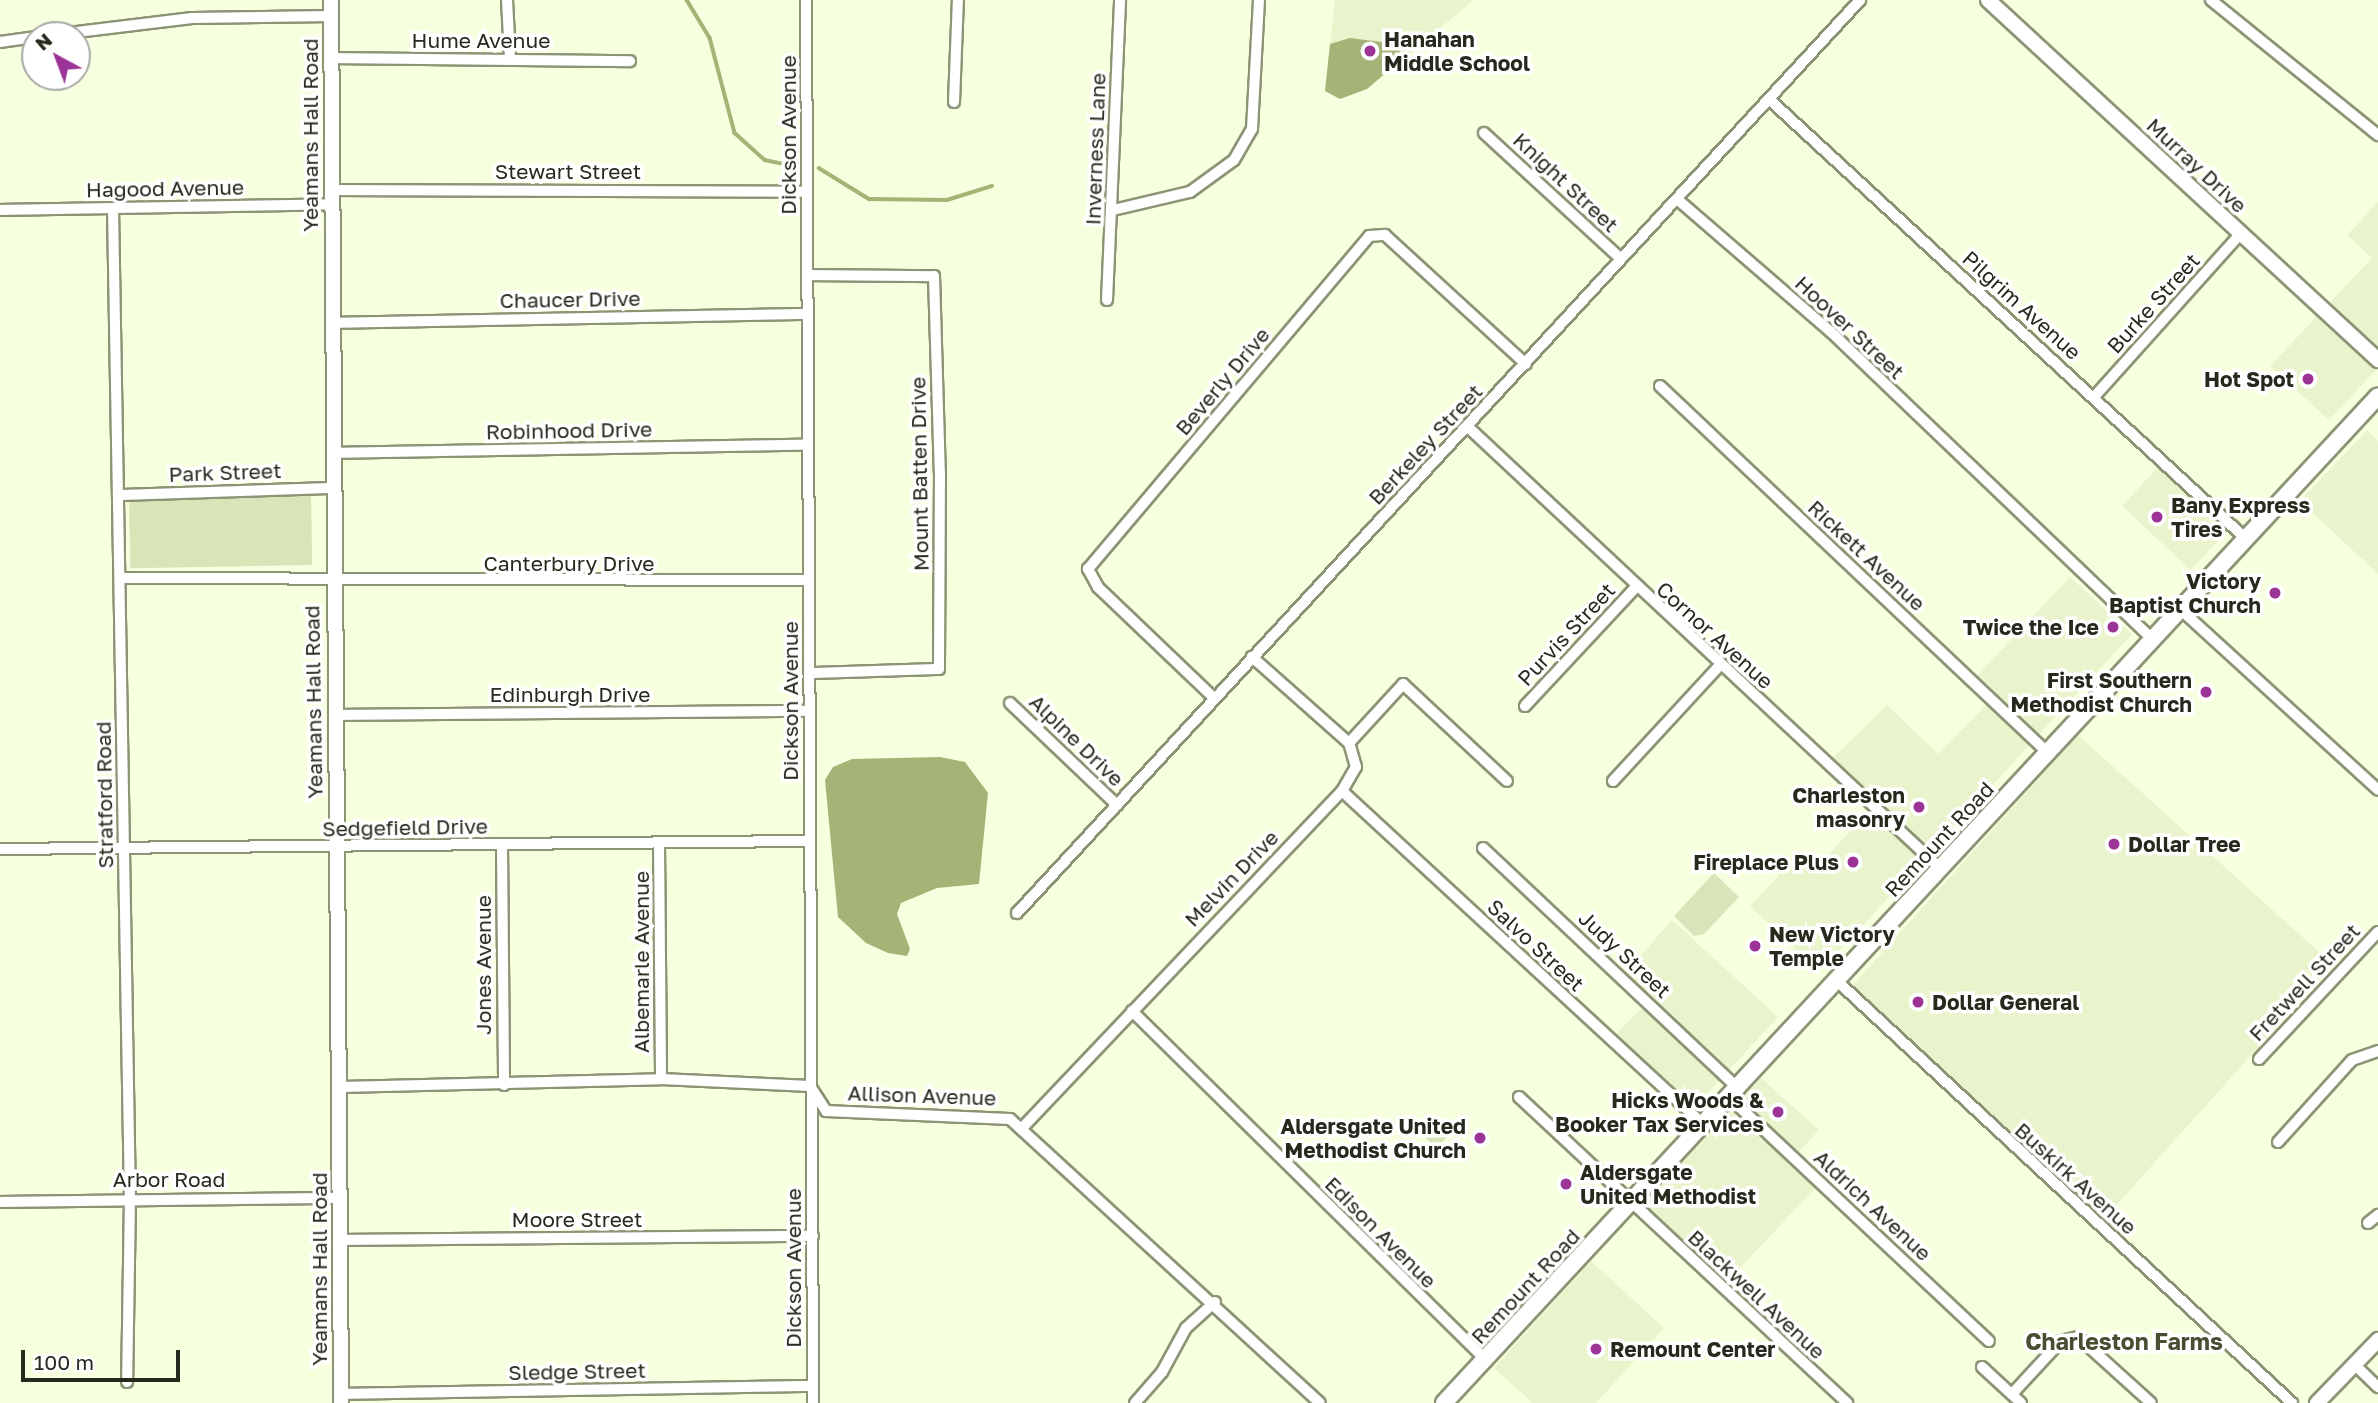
<!DOCTYPE html>
<style>
body{margin:0}
#map{position:relative;width:2378px;height:1403px;overflow:hidden;background:#f6ffde;font-family:"Golos Text",sans-serif}
div>[style]{position:absolute}
.built>*{inset:0;background:#e9f4cc;transform-origin:0 0}
.green>*{inset:0;background:#d8e5b8;transform-origin:0 0}
.round{border-radius:50%}
.water>*{inset:0;background:#a4b476}
.stream>*{height:3.5px;margin:-1.75px;padding:0 1.75px;transform-origin:1.75px;border-radius:1.75px;background:#a4b476}
.roads{filter:drop-shadow(2px 0 #8c9476) drop-shadow(-2px 0 #8c9476) drop-shadow(0 2px #8c9476) drop-shadow(0 -2px #8c9476)}
.minor>*{height:10px;margin:-5px;padding:0 5px;transform-origin:5px;border-radius:5px;background:#fff}
.tertiary>*{height:14px;margin:-7px;padding:0 7px;transform-origin:7px;border-radius:7px;background:#fff}
.secondary>*{height:16px;margin:-8px;padding:0 8px;transform-origin:8px;border-radius:8px;background:#fff}
.dots>*{width:19px;height:19px;translate:-50% -50%;box-sizing:border-box;border:4px solid #fff;border-radius:50%}
span{translate:-50% -50%;white-space:nowrap;text-align:center;line-height:1.15;-webkit-text-stroke:7px #fff;paint-order:stroke}
.poi-label{font-size:21px;color:#262a1d;font-weight:700}
.left{translate:0 -50%;text-align:left}
.right{translate:-100% -50%;text-align:right}
.street-label{font-size:21px;color:#262a1d}
.neighbourhood-label{font-size:23px;color:#474e32;font-weight:700}
.north{position:absolute;left:21px;top:21px;width:70px;height:70px;box-sizing:border-box;background:#fff;border:2px solid #a8aaa5;border-radius:50%;rotate:319deg;font-size:19px;font-weight:700;line-height:28px;text-align:center;color:#262a1d}
.north::after{content:'';display:block;margin:auto;width:24px;height:32px;background:#9c3396;clip-path:polygon(50% 0,100% 100%,50% 72%,0 100%)}
.scale{position:absolute;left:21px;top:1350px;width:159px;height:32px;box-sizing:border-box;border:4px solid #262a1d;border-top:0;padding-left:9px;font-size:21px;line-height:24px;white-space:nowrap;color:#262a1d;-webkit-text-stroke:5px #fff;paint-order:stroke}
</style>
<div id="map">
<div class="built">
<div style="clip-path:polygon(1335px 0,1474px 0,1367px 89px,1340px 99px,1325px 91px)"></div>
<div style="clip-path:polygon(2378px 202px,2378px 368px,2329px 420px,2270px 366px,2372px 258px,2347px 235px)"></div>
<div style="clip-path:polygon(2367px 430px,2378px 441px,2378px 574px,2300px 501px)"></div>
<div style="left:2163px;top:462px;width:94px;height:60px;rotate:43deg"></div>
<div style="clip-path:polygon(2070px 577px,2132px 634px,1820px 972px,1750px 906px,1798px 855px,1815px 869px,1874px 806px,1829px 762px,1887px 705px,1938px 754px,1991px 700px,1972px 681px)"></div>
<div style="left:2078px;top:735px;width:343px;height:348px;rotate:42deg"></div>
<div style="clip-path:polygon(1672px 920px,1778px 1017px,1690px 1112px,1610px 1040px,1648px 1002px,1622px 977px)"></div>
<div style="clip-path:polygon(1761px 1078px,1819px 1130px,1794px 1157px,1821px 1182px,1722px 1287px,1639px 1209px)"></div>
<div style="clip-path:polygon(1591px 1261px,1664px 1328px,1596px 1403px,1533px 1403px,1494px 1368px)"></div>
</div>
<div class="green">
<div style="left:311px;top:493px;width:72px;height:182px;rotate:89deg"></div>
<div style="clip-path:polygon(1714px 873px,1739px 897px,1704px 934px,1694px 936px,1674px 916px)"></div>
<div class="round" style="left:1425px;top:1122px;width:22px;height:22px"></div>
</div>
<div class="water">
<div style="clip-path:polygon(1350px 38px,1397px 44px,1402px 59px,1367px 89px,1340px 99px,1325px 91px,1330px 44px)"></div>
<div style="clip-path:polygon(940px 757px,965px 762px,988px 793px,979px 884px,937px 888px,901px 903px,897px 914px,910px 949px,907px 956px,888px 953px,866px 943px,838px 917px,825px 780px,833px 767px,852px 759px)"></div>
</div>
<div class="stream">
<div style="left:687px;top:0;width:44px;rotate:58.8deg"></div>
<div style="left:710px;top:38px;width:98px;rotate:75.3deg"></div>
<div style="left:735px;top:133px;width:40px;rotate:42deg"></div>
<div style="left:765px;top:160px;width:29px;rotate:12deg"></div>
<div style="left:819px;top:168px;width:59px;rotate:31.8deg"></div>
<div style="left:869px;top:199px;width:78px;rotate:0.7deg"></div>
<div style="left:947px;top:200px;width:47px;rotate:-17.3deg"></div>
</div>
<div class="roads">
<div class="minor">
<div style="left:507px;top:0;width:58px;rotate:87deg"></div>
<div style="left:806px;top:0;width:1403px;rotate:89.71deg"></div>
<div style="left:2211px;top:0;width:215px;rotate:39deg"></div>
<div style="left:52px;top:35px;width:141px;rotate:-6.9deg"></div>
<div style="left:192px;top:18px;width:139px;rotate:-0.8deg"></div>
<div style="left:0;top:42px;width:35px;rotate:-8deg"></div>
<div style="left:332px;top:58px;width:298px;rotate:0.6deg"></div>
<div style="left:1771px;top:101px;width:645px;rotate:42.67deg"></div>
<div style="left:954px;top:102px;width:102px;rotate:-87.8deg"></div>
<div style="left:1484px;top:133px;width:186px;rotate:42.6deg"></div>
<div style="left:330px;top:190px;width:477px;rotate:0.2deg"></div>
<div style="left:1677px;top:199px;width:203px;rotate:40.8deg"></div>
<div style="left:1831px;top:332px;width:444px;rotate:43.7deg"></div>
<div style="left:113px;top:208px;width:990px;rotate:89.02deg"></div>
<div style="left:130px;top:1198px;width:184px;rotate:90.9deg"></div>
<div style="left:0;top:210px;width:330px;rotate:-1deg"></div>
<div style="left:1113px;top:210px;width:79px;rotate:-13.2deg"></div>
<div style="left:1190px;top:192px;width:54px;rotate:-36deg"></div>
<div style="left:1234px;top:160px;width:36px;rotate:-60deg"></div>
<div style="left:1252px;top:129px;width:129px;rotate:-86.9deg"></div>
<div style="left:809px;top:275px;width:125px;rotate:0.5deg"></div>
<div style="left:934px;top:276px;width:197px;rotate:88.3deg"></div>
<div style="left:940px;top:473px;width:196px;rotate:90.3deg"></div>
<div style="left:939px;top:669px;width:128px;rotate:178.2deg"></div>
<div style="left:1107px;top:300px;width:300px;rotate:-87.5deg"></div>
<div style="left:332px;top:323px;width:476px;rotate:-1.1deg"></div>
<div style="left:1660px;top:386px;width:534px;rotate:43.41deg"></div>
<div style="left:2094px;top:397px;width:219px;rotate:-48.1deg"></div>
<div style="left:1468px;top:427px;width:646px;rotate:43.06deg"></div>
<div style="left:332px;top:453px;width:475px;rotate:-1deg"></div>
<div style="left:119px;top:495px;width:213px;rotate:-1.9deg"></div>
<div style="left:120px;top:578px;width:689px;rotate:0.17deg"></div>
<div style="left:2180px;top:609px;width:268px;rotate:42.4deg"></div>
<div style="left:1214px;top:698px;width:161px;rotate:-136.3deg"></div>
<div style="left:1098px;top:587px;width:21px;rotate:-119deg"></div>
<div style="left:1088px;top:569px;width:436px;rotate:-49.8deg"></div>
<div style="left:1369px;top:236px;width:16px;rotate:-4deg"></div>
<div style="left:1385px;top:235px;width:191px;rotate:42.5deg"></div>
<div style="left:1010px;top:703px;width:148px;rotate:43.6deg"></div>
<div style="left:1525px;top:706px;width:161px;rotate:-47deg"></div>
<div style="left:335px;top:715px;width:471px;rotate:-0.5deg"></div>
<div style="left:1349px;top:743px;width:80px;rotate:-47.5deg"></div>
<div style="left:1403px;top:684px;width:142px;rotate:43deg"></div>
<div style="left:1613px;top:781px;width:158px;rotate:-47.3deg"></div>
<div style="left:1342px;top:791px;width:493px;rotate:42.7deg"></div>
<div style="left:659px;top:844px;width:235px;rotate:89.5deg"></div>
<div style="left:502px;top:845px;width:240px;rotate:89.5deg"></div>
<div style="left:1483px;top:848px;width:352px;rotate:43.3deg"></div>
<div style="left:0;top:849px;width:810px;rotate:-0.57deg"></div>
<div style="left:1017px;top:913px;width:1243px;rotate:-47.28deg"></div>
<div style="left:1836px;top:980px;width:622px;rotate:42.85deg"></div>
<div style="left:1132px;top:1011px;width:496px;rotate:44.6deg"></div>
<div style="left:2259px;top:1059px;width:174px;rotate:-46.9deg"></div>
<div style="left:341px;top:1087px;width:320px;rotate:-1.4deg"></div>
<div style="left:661px;top:1079px;width:149px;rotate:2.7deg"></div>
<div style="left:810px;top:1086px;width:30px;rotate:57deg"></div>
<div style="left:826px;top:1111px;width:184px;rotate:2.5deg"></div>
<div style="left:1010px;top:1119px;width:420px;rotate:42.5deg"></div>
<div style="left:1519px;top:1097px;width:449px;rotate:43deg"></div>
<div style="left:1730px;top:1098px;width:355px;rotate:43.2deg"></div>
<div style="left:1024px;top:1126px;width:462px;rotate:-46.5deg"></div>
<div style="left:1342px;top:791px;width:28px;rotate:-60deg"></div>
<div style="left:1356px;top:767px;width:25px;rotate:-106deg"></div>
<div style="left:1349px;top:743px;width:130px;rotate:-138.4deg"></div>
<div style="left:2278px;top:1142px;width:110px;rotate:-47.9deg"></div>
<div style="left:2352px;top:1060px;width:28px;rotate:-19deg"></div>
<div style="left:0;top:1202px;width:339px;rotate:-0.7deg"></div>
<div style="left:2368px;top:1223px;width:13px;rotate:-39deg"></div>
<div style="left:341px;top:1240px;width:472px;rotate:-0.5deg"></div>
<div style="left:2355px;top:1365px;width:32px;rotate:44deg"></div>
<div style="left:1982px;top:1367px;width:53px;rotate:42.7deg"></div>
<div style="left:341px;top:1394px;width:472px;rotate:-1deg"></div>
<div style="left:2012px;top:1394px;width:72px;rotate:-47.2deg"></div>
<div style="left:2061px;top:1341px;width:17px;rotate:-13deg"></div>
<div style="left:2078px;top:1337px;width:98px;rotate:42.1deg"></div>
<div style="left:1135px;top:1403px;width:41px;rotate:-48.9deg"></div>
<div style="left:1162px;top:1372px;width:50px;rotate:-61.4deg"></div>
<div style="left:1186px;top:1328px;width:39px;rotate:-42deg"></div>
</div>
<div class="tertiary">
<div style="left:331px;top:0;width:1403px;rotate:89.59deg"></div>
<div style="left:1988px;top:0;width:531px;rotate:42.71deg"></div>
<div style="left:2317px;top:1403px;width:88px;rotate:-45.9deg"></div>
</div>
<div class="secondary">
<div style="left:1444px;top:1403px;width:1373px;rotate:-47.15deg"></div>
</div>
</div>
<div class="dots">
<div style="left:1370px;top:51px;background:#9c3396"></div>
<div style="left:2308px;top:379px;background:#9c3396"></div>
<div style="left:2157px;top:517px;background:#9c3396"></div>
<div style="left:2275px;top:593px;background:#9c3396"></div>
<div style="left:2113px;top:627px;background:#9c3396"></div>
<div style="left:2206px;top:692px;background:#9c3396"></div>
<div style="left:1919px;top:807px;background:#9c3396"></div>
<div style="left:2114px;top:844px;background:#9c3396"></div>
<div style="left:1853px;top:862px;background:#9c3396"></div>
<div style="left:1755px;top:946px;background:#9c3396"></div>
<div style="left:1918px;top:1002px;background:#9c3396"></div>
<div style="left:1778px;top:1112px;background:#9c3396"></div>
<div style="left:1480px;top:1138px;background:#9c3396"></div>
<div style="left:1566px;top:1184px;background:#9c3396"></div>
<div style="left:1596px;top:1349px;background:#9c3396"></div>
</div>
<div class="poi-label">
<span class="left" style="left:1384px;top:51px">Hanahan<br>Middle School</span>
<span class="right" style="left:2294px;top:379px">Hot Spot</span>
<span class="left" style="left:2171px;top:517px">Bany Express<br>Tires</span>
<span class="right" style="left:2261px;top:593px">Victory<br>Baptist Church</span>
<span class="right" style="left:2099px;top:627px">Twice the Ice</span>
<span class="right" style="left:2192px;top:692px">First Southern<br>Methodist Church</span>
<span class="right" style="left:1905px;top:807px">Charleston<br>masonry</span>
<span class="left" style="left:2128px;top:844px">Dollar Tree</span>
<span class="right" style="left:1839px;top:862px">Fireplace Plus</span>
<span class="left" style="left:1769px;top:946px">New Victory<br>Temple</span>
<span class="left" style="left:1932px;top:1002px">Dollar General</span>
<span class="right" style="left:1764px;top:1112px">Hicks Woods &amp;<br>Booker Tax Services</span>
<span class="right" style="left:1466px;top:1138px">Aldersgate United<br>Methodist Church</span>
<span class="left" style="left:1580px;top:1184px">Aldersgate<br>United Methodist</span>
<span class="left" style="left:1610px;top:1349px">Remount Center</span>
</div>
<div class="street-label">
<span style="left:481px;top:40px">Hume Avenue</span>
<span style="left:310px;top:135px;rotate:-90deg">Yeamans Hall Road</span>
<span style="left:788px;top:135px;rotate:-90deg">Dickson Avenue</span>
<span style="left:1095px;top:149px;rotate:-88deg">Inverness Lane</span>
<span style="left:2197px;top:165px;rotate:43deg">Murray Drive</span>
<span style="left:568px;top:171px">Stewart Street</span>
<span style="left:1566px;top:182px;rotate:43deg">Knight Street</span>
<span style="left:165px;top:188px;rotate:-1deg">Hagood Avenue</span>
<span style="left:570px;top:299px;rotate:-1deg">Chaucer Drive</span>
<span style="left:2153px;top:303px;rotate:-48deg">Burke Street</span>
<span style="left:2022px;top:305px;rotate:42deg">Pilgrim Avenue</span>
<span style="left:1850px;top:327px;rotate:43deg">Hoover Street</span>
<span style="left:1222px;top:381px;rotate:-50deg">Beverly Drive</span>
<span style="left:569px;top:430px;rotate:-1deg">Robinhood Drive</span>
<span style="left:1425px;top:444px;rotate:-47deg">Berkeley Street</span>
<span style="left:225px;top:472px;rotate:-2deg">Park Street</span>
<span style="left:919px;top:474px;rotate:-91deg">Mount Batten Drive</span>
<span style="left:1867px;top:555px;rotate:43deg">Rickett Avenue</span>
<span style="left:569px;top:563px">Canterbury Drive</span>
<span style="left:1566px;top:634px;rotate:-47deg">Purvis Street</span>
<span style="left:1715px;top:635px;rotate:42deg">Cornor Avenue</span>
<span style="left:570px;top:694px">Edinburgh Drive</span>
<span style="left:790px;top:701px;rotate:-90deg">Dickson Avenue</span>
<span style="left:313px;top:702px;rotate:-91deg">Yeamans Hall Road</span>
<span style="left:1077px;top:740px;rotate:44deg">Alpine Drive</span>
<span style="left:104px;top:795px;rotate:-91deg">Stratford Road</span>
<span style="left:405px;top:827px;rotate:-1deg">Sedgefield Drive</span>
<span style="left:1939px;top:839px;rotate:-47deg">Remount Road</span>
<span style="left:1231px;top:878px;rotate:-46deg">Melvin Drive</span>
<span style="left:1536px;top:945px;rotate:43deg">Salvo Street</span>
<span style="left:1625px;top:954px;rotate:43deg">Judy Street</span>
<span style="left:641px;top:962px;rotate:-90deg">Albemarle Avenue</span>
<span style="left:483px;top:965px;rotate:-90deg">Jones Avenue</span>
<span style="left:2304px;top:982px;rotate:-47deg">Fretwell Street</span>
<span style="left:922px;top:1095px;rotate:2deg">Allison Avenue</span>
<span style="left:2076px;top:1178px;rotate:42deg">Buskirk Avenue</span>
<span style="left:169px;top:1179px">Arbor Road</span>
<span style="left:1873px;top:1205px;rotate:43deg">Aldrich Avenue</span>
<span style="left:577px;top:1219px">Moore Street</span>
<span style="left:1381px;top:1232px;rotate:45deg">Edison Avenue</span>
<span style="left:793px;top:1268px;rotate:-90deg">Dickson Avenue</span>
<span style="left:319px;top:1269px;rotate:-90deg">Yeamans Hall Road</span>
<span style="left:1525px;top:1286px;rotate:-47deg">Remount Road</span>
<span style="left:1757px;top:1294px;rotate:43deg">Blackwell Avenue</span>
<span style="left:577px;top:1371px;rotate:-1deg">Sledge Street</span>
</div>
<div class="neighbourhood-label">
<span style="left:2124px;top:1341px">Charleston Farms</span>
</div>
<div class="north">N</div>
<div class="scale">100 m</div>
</div>
